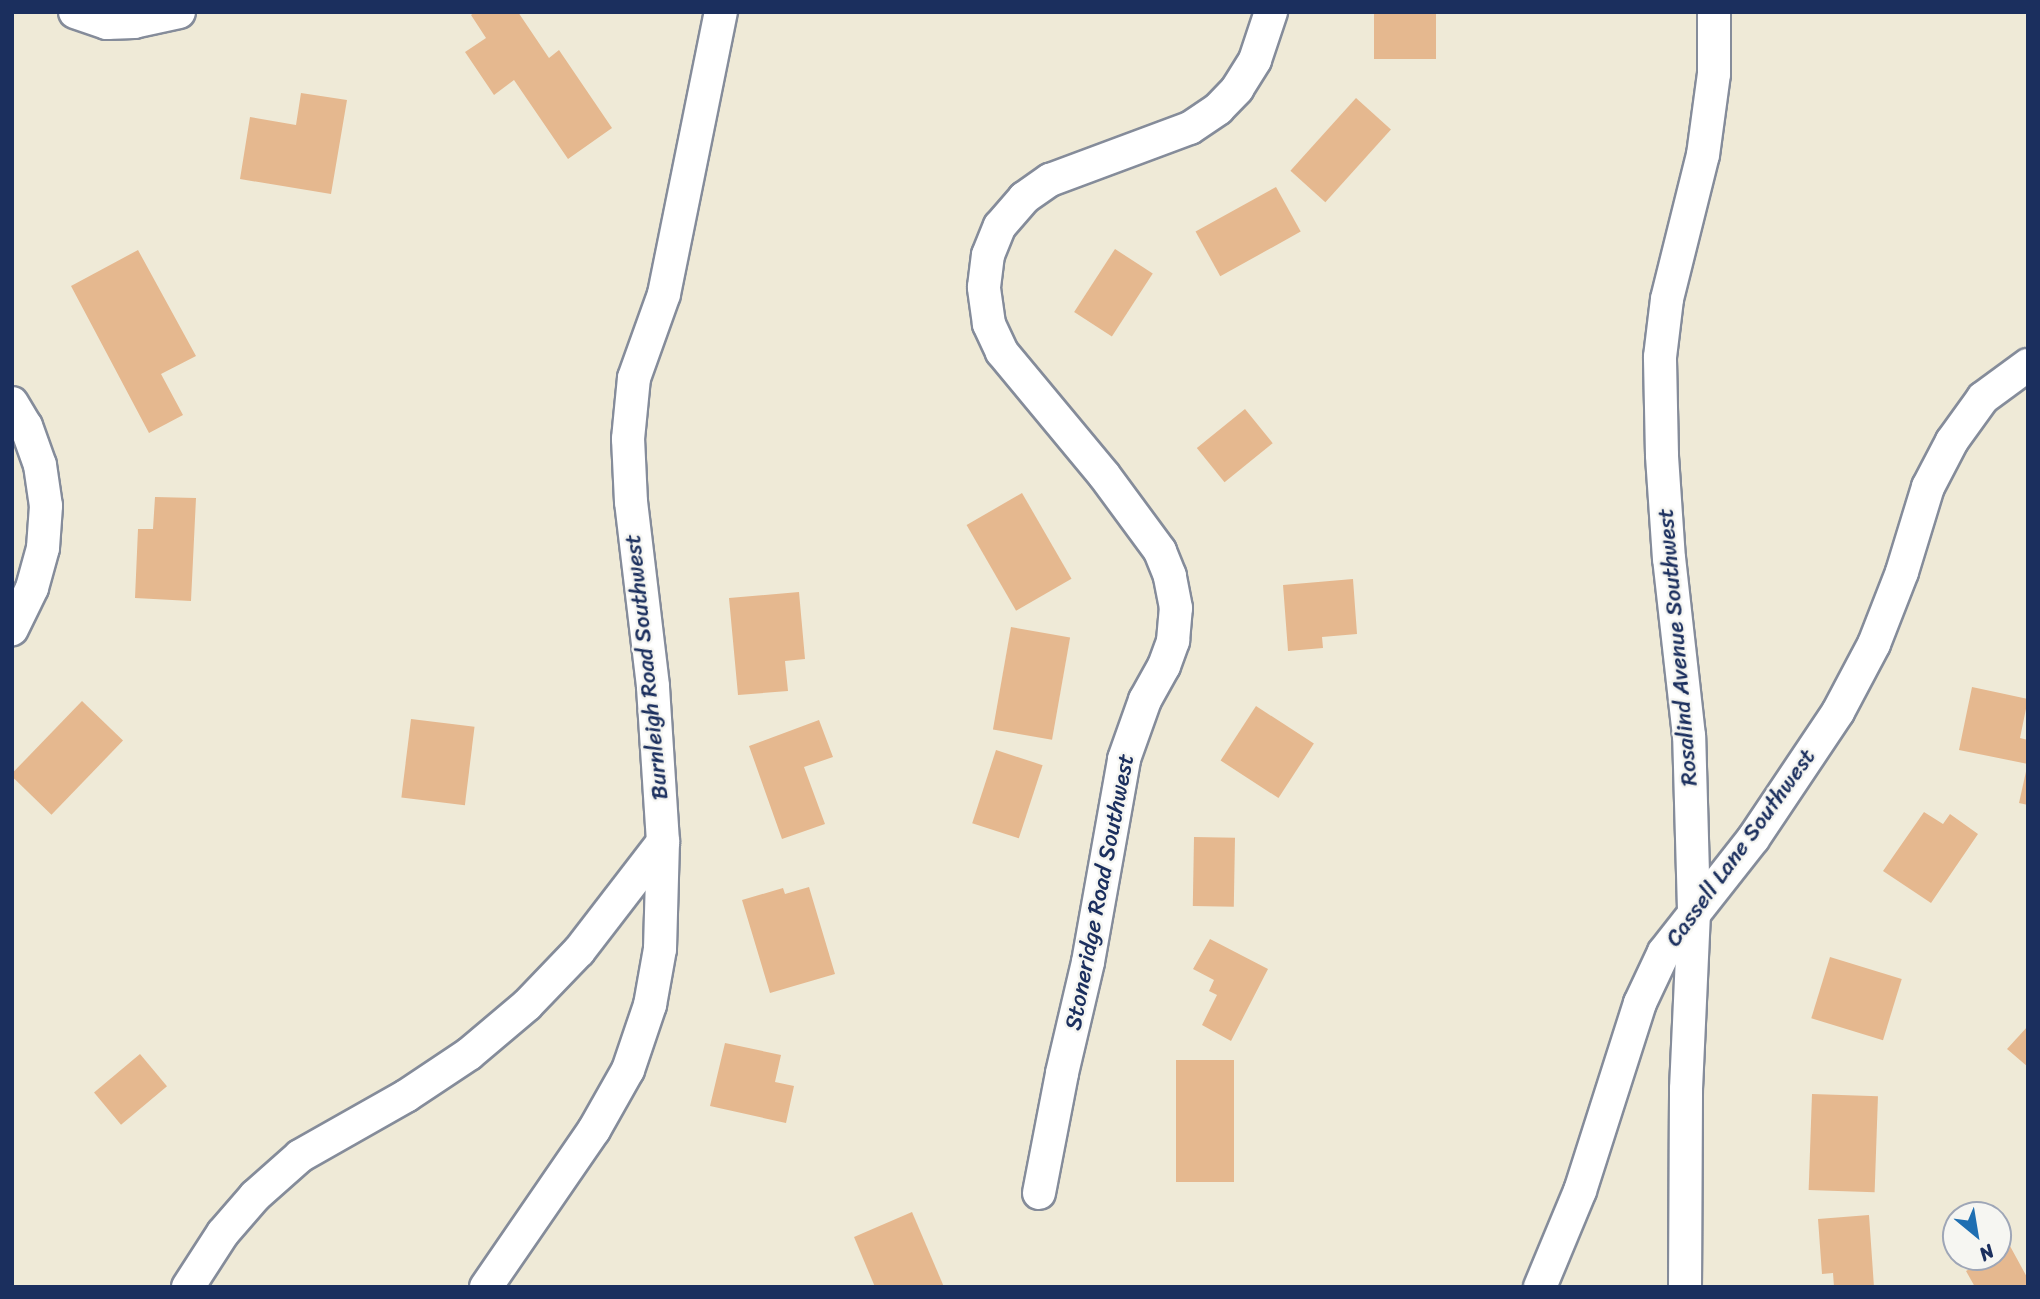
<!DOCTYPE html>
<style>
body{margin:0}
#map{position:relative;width:2040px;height:1299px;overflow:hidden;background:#efead7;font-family:Sriracha,sans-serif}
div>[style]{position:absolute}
.building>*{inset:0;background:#e5b88f;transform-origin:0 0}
.roads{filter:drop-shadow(2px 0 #858c9a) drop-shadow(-2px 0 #858c9a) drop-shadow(0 2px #858c9a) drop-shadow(0 -2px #858c9a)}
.minor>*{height:32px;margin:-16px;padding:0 16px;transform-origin:16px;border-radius:16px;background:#fff}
span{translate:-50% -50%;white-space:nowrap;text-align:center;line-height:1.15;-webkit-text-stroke:5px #f6f6f2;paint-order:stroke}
.street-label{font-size:23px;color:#1b2f5e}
.frame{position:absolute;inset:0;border:14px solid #1b2f5e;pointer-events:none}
.north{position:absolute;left:1942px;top:1201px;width:70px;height:70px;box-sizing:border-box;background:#f6f6f2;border:2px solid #9ea6b7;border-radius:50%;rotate:150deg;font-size:19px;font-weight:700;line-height:28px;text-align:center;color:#1b2f5e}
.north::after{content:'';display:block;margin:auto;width:24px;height:32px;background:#1f6fb2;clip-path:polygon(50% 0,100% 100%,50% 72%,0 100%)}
</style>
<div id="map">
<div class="building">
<div style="clip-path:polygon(475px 12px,518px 12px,549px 58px,559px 50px,612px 128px,568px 159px,514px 80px,494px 95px,465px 52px,486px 38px,471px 15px)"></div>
<div style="left:1374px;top:12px;width:62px;height:47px"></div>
<div style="clip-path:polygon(301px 93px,347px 100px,331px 194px,240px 179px,250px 117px,296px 125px)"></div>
<div style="left:1356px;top:98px;width:47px;height:98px;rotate:42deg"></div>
<div style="left:1276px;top:187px;width:51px;height:92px;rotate:61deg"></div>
<div style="left:1115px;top:249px;width:45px;height:75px;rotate:33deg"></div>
<div style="clip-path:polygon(138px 250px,196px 356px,161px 374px,183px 415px,149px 433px,71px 286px)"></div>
<div style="left:1245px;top:409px;width:44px;height:62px;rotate:51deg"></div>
<div style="left:1022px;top:493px;width:99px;height:64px;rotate:60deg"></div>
<div style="clip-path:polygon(155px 497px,196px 498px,191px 601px,135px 598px,138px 529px,153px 529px)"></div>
<div style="clip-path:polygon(1353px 579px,1357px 634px,1322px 637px,1323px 648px,1288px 651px,1283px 585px)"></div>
<div style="clip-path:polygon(799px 592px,805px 659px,785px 661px,788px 691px,738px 695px,729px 598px)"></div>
<div style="left:1011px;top:627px;width:60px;height:104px;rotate:10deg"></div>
<div style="clip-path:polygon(1972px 687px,2028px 699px,2020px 738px,2028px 740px,2028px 764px,1959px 750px)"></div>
<div style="left:82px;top:701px;width:57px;height:103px;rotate:44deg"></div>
<div style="left:1256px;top:706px;width:69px;height:65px;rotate:33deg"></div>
<div style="left:411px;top:719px;width:64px;height:79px;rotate:7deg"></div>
<div style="clip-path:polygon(819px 720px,833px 757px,804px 767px,825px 824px,782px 839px,749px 746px)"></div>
<div style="left:996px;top:750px;width:49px;height:77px;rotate:18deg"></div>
<div style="clip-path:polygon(2027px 767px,2028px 767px,2028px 805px,2019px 803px)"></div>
<div style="clip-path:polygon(1924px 812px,1943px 824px,1950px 814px,1978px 834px,1931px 903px,1883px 871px)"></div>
<div style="left:1194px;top:837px;width:41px;height:69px;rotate:1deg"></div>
<div style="clip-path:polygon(809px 887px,835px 974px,770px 993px,742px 900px,783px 888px,785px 894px)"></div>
<div style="clip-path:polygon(1210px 939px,1268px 969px,1231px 1041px,1202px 1025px,1217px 995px,1209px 991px,1214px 980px,1193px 969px)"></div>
<div style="left:1830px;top:957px;width:75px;height:64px;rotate:17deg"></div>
<div style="clip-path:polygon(2028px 1026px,2028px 1067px,2007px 1049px)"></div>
<div style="clip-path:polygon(725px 1043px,781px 1055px,775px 1082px,794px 1086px,786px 1123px,710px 1106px)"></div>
<div style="left:140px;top:1054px;width:42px;height:60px;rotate:50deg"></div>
<div style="left:1176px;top:1060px;width:58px;height:122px"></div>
<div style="left:1812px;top:1094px;width:66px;height:96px;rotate:2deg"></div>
<div style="clip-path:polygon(912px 1212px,944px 1287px,875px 1287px,854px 1237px)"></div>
<div style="clip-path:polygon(1869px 1215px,1874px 1287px,1834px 1287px,1833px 1273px,1822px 1274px,1818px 1219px)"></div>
<div style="clip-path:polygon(2010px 1246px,2028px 1279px,2028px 1287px,1975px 1287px,1966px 1271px,1991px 1257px,1998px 1257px,1998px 1253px)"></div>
</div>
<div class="roads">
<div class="minor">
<div style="left:75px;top:12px;width:34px;rotate:19deg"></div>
<div style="left:107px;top:23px;width:27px;rotate:-2deg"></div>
<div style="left:134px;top:22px;width:46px;rotate:-12.5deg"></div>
<div style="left:12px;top:403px;width:27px;rotate:59deg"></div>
<div style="left:26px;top:426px;width:41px;rotate:70.3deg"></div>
<div style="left:40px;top:465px;width:41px;rotate:81.7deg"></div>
<div style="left:46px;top:506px;width:42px;rotate:94.1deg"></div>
<div style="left:43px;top:548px;width:41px;rotate:105.4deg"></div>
<div style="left:32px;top:588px;width:46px;rotate:116deg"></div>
<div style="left:1039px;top:1193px;width:122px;rotate:-79.1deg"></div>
<div style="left:1062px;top:1073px;width:114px;rotate:-76.8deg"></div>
<div style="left:1088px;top:962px;width:206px;rotate:-79.9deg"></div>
<div style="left:1124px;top:759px;width:63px;rotate:-70.4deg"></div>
<div style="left:1145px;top:700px;width:39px;rotate:-61deg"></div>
<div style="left:1164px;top:666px;width:27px;rotate:-70deg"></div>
<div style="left:1173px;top:641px;width:33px;rotate:-85deg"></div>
<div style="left:1176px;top:608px;width:33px;rotate:-101deg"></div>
<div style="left:1170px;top:576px;width:27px;rotate:-112deg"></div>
<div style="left:1160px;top:551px;width:94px;rotate:-126.4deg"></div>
<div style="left:1104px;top:475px;width:160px;rotate:-129.7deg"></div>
<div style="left:1002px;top:352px;width:31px;rotate:-115deg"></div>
<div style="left:989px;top:324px;width:37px;rotate:-98deg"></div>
<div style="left:984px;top:287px;width:32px;rotate:-83deg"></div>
<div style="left:988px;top:255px;width:31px;rotate:-68deg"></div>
<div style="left:1000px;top:226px;width:37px;rotate:-49deg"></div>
<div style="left:1024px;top:198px;width:32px;rotate:-35deg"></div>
<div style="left:1050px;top:180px;width:149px;rotate:-20.4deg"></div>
<div style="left:1190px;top:128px;width:34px;rotate:-34deg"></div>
<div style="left:1218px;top:109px;width:28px;rotate:-46deg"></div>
<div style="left:1237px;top:89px;width:34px;rotate:-58deg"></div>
<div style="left:1255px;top:60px;width:51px;rotate:-71.6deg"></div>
<div style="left:188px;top:1287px;width:64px;rotate:-57.1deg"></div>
<div style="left:223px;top:1233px;width:49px;rotate:-49.1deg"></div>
<div style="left:255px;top:1196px;width:60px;rotate:-41.6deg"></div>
<div style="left:300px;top:1156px;width:122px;rotate:-29.5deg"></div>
<div style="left:406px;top:1096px;width:76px;rotate:-33.7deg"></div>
<div style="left:469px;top:1054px;width:76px;rotate:-40.2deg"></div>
<div style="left:527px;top:1005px;width:75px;rotate:-46.1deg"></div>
<div style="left:579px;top:951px;width:138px;rotate:-52.4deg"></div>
<div style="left:486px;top:1287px;width:191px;rotate:-55.5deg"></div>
<div style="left:594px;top:1130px;width:69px;rotate:-60.5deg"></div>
<div style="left:628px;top:1070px;width:69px;rotate:-71.3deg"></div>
<div style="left:650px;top:1005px;width:57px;rotate:-79.9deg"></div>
<div style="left:660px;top:949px;width:107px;rotate:-88.4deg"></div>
<div style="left:663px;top:842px;width:156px;rotate:-93.7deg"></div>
<div style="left:653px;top:686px;width:185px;rotate:-96.8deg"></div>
<div style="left:631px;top:502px;width:63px;rotate:-92.7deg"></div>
<div style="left:628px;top:439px;width:61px;rotate:-84.4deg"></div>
<div style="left:634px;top:378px;width:89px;rotate:-70.3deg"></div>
<div style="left:664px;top:294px;width:288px;rotate:-78.6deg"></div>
<div style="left:1540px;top:1287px;width:104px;rotate:-67.4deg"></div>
<div style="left:1580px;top:1191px;width:197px;rotate:-72.3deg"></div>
<div style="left:1640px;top:1003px;width:56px;rotate:-64.8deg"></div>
<div style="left:1664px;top:952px;width:144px;rotate:-51.8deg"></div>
<div style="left:1753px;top:839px;width:153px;rotate:-56.2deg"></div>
<div style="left:1838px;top:712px;width:77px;rotate:-62.1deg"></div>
<div style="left:1874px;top:644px;width:77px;rotate:-68.7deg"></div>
<div style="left:1902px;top:572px;width:89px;rotate:-73deg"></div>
<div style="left:1928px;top:487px;width:52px;rotate:-62.4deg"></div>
<div style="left:1952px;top:441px;width:53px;rotate:-54.2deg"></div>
<div style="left:1983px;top:398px;width:56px;rotate:-36.3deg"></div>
<div style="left:1685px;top:1287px;width:198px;rotate:-89.7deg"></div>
<div style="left:1686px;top:1089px;width:179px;rotate:-87.4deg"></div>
<div style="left:1694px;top:910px;width:174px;rotate:-91.6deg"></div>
<div style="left:1689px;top:736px;width:178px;rotate:-96.4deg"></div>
<div style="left:1669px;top:559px;width:104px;rotate:-93.9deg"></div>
<div style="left:1662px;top:455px;width:98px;rotate:-91.2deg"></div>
<div style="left:1660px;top:357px;width:58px;rotate:-83.1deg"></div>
<div style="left:1667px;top:299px;width:148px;rotate:-76deg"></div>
<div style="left:1703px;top:155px;width:82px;rotate:-82.3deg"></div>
<div style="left:1714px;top:74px;width:62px;rotate:-90deg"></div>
</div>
</div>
<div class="street-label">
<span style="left:1678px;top:647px;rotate:-95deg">Rosalind Avenue Southwest</span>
<span style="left:647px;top:667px;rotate:-96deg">Burnleigh Road Southwest</span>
<span style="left:1741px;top:848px;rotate:-54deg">Cassell Lane Southwest</span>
<span style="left:1100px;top:892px;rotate:-79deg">Stoneridge Road Southwest</span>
</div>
<div class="frame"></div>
<div class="north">N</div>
</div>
